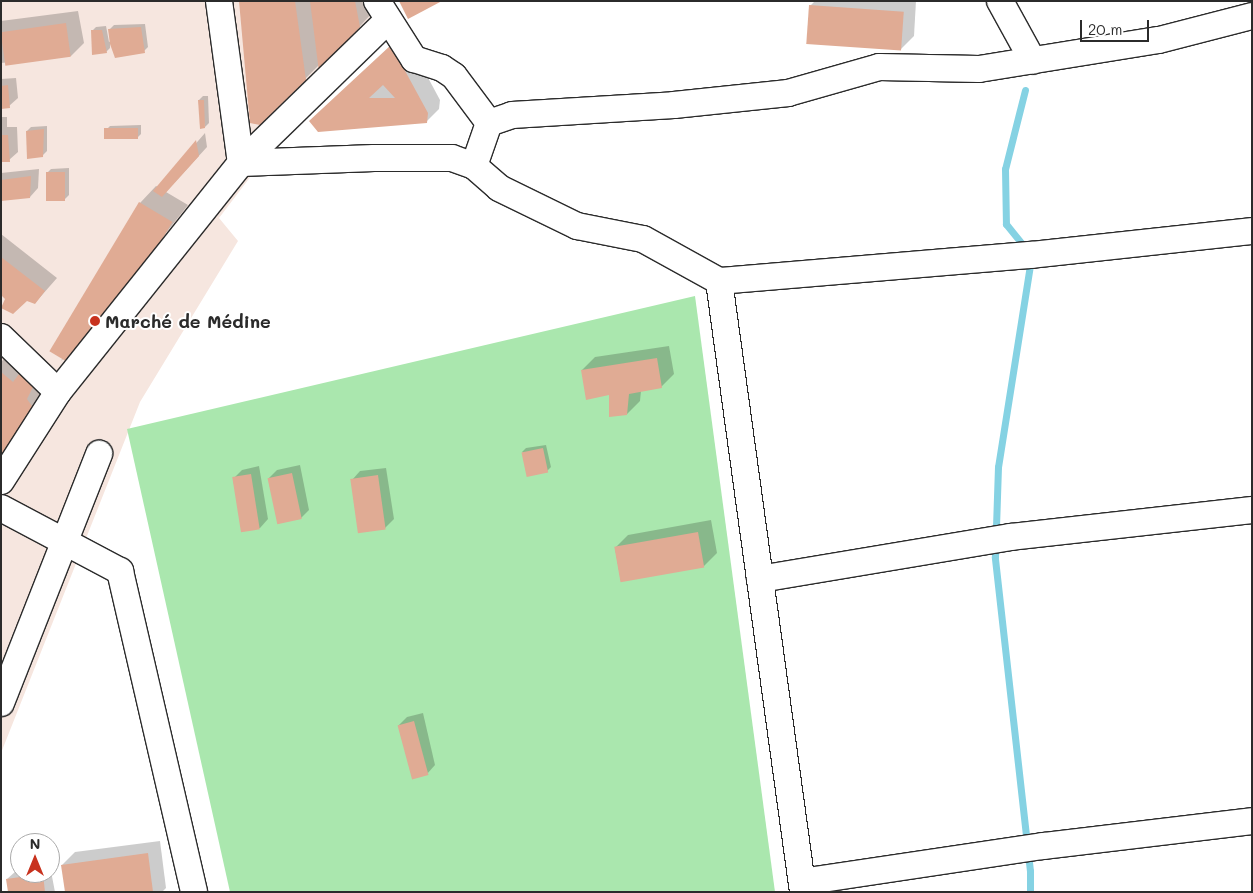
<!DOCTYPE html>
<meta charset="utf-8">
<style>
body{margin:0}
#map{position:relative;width:1253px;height:893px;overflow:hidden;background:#fff;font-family:Mali,sans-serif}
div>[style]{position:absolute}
.built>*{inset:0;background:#f6e6df}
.green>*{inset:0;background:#aae7ae}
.shadow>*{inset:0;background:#0003}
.stream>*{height:7px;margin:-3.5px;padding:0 3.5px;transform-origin:3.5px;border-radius:3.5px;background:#85d2e3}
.building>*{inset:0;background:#e0ab94;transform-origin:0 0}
.roads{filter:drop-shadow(1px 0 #2b2b2b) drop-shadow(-1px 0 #2b2b2b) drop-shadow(0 1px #2b2b2b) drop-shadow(0 -1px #2b2b2b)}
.minor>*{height:26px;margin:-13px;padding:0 13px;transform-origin:13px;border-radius:13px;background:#fff}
.dots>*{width:14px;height:14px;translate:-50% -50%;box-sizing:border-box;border:2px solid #fff;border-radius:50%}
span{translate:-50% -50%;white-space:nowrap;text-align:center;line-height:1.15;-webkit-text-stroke:4px #fff;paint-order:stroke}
.poi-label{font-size:18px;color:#2b2b2b;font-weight:700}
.left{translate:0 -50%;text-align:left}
.frame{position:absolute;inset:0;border:2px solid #2b2b2b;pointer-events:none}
.north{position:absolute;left:10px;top:833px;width:50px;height:50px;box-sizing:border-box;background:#fff;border:1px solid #aaa;border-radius:50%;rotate:0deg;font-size:14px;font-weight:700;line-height:20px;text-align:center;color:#2b2b2b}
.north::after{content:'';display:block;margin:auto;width:18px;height:22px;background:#c8321e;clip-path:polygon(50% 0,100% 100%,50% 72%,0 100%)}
.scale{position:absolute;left:1080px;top:20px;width:69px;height:22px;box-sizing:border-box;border:2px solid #2b2b2b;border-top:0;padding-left:6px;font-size:15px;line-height:18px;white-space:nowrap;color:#2b2b2b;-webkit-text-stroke:4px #fff;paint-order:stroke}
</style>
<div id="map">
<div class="built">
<div style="clip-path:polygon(1px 1px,369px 1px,375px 13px,219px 218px,238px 241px,140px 402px,1px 753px)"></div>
</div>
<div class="green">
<div style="clip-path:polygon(695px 296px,775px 892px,230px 892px,127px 429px)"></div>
</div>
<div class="shadow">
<div style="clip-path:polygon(240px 1px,370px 1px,372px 13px,331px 58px,319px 65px,260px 124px)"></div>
<div style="clip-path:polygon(815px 1px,916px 1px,914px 36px,901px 49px,810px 6px)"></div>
<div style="clip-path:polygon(78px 11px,84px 43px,71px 56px,1px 63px,1px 21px)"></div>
<div style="clip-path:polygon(145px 24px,148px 47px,144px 51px,110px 42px,110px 48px,106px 52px,92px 31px,96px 27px,106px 26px,109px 42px,111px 41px,110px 29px,114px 25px)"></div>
<div style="clip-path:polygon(404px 33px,440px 100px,439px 109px,426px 122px,318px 131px)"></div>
<div style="clip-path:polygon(16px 78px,18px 98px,9px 106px,1px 107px,1px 79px)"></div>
<div style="clip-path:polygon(203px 96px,208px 96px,209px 123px,205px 127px,199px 100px)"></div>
<div style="clip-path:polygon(1px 117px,7px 117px,7px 127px,17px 127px,18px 152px,9px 160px,1px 160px)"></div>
<div style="clip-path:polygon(141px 125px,141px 134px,137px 138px,106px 130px,110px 126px)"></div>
<div style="clip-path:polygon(47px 126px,47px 151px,43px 155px,27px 131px,31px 127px)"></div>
<div style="clip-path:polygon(205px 133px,207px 147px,166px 192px,188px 205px,78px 344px,61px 361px,140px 203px,156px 186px,158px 187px)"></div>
<div style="clip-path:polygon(69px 168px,69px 195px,65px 199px,47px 173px,51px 169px)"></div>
<div style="clip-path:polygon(39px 169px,38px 188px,30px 197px,1px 200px,1px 173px)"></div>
<div style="clip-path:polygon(1px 234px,57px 278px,35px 303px,27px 300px,7px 298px,1px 294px)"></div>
<div style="clip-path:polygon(669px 346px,674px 374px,661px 387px,641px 391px,640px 401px,627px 414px,611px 394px,582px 370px,595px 357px)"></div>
<div style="clip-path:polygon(8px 355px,50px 402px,1px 461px,1px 362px)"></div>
<div style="clip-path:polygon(546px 445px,551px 467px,547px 471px,522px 452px,526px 448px)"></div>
<div style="clip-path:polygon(300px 465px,309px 510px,301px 518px,269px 478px,277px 470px)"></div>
<div style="clip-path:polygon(259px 466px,268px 519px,260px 528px,243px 529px,233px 479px,242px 470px)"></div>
<div style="clip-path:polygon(386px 468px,394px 519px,385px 528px,352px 480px,360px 471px)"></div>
<div style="clip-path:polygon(711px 520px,717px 553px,704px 566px,621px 581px,615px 548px,628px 535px)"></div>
<div style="clip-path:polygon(423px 713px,435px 765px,427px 774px,398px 726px,407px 717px)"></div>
<div style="clip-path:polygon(160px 841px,166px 888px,162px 892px,66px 892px,62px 865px,75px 852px)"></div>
<div style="clip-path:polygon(50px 866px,55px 892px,9px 892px,7px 879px,16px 871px,20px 870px,20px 873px,50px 873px)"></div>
</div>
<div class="stream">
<div style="left:1025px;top:90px;width:81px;rotate:104.2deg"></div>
<div style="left:1005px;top:169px;width:55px;rotate:89deg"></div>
<div style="left:1006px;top:224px;width:33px;rotate:51deg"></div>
<div style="left:1030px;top:892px;width:21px;rotate:-90deg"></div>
<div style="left:1030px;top:871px;width:316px;rotate:-96.4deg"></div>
<div style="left:995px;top:557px;width:90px;rotate:-88.1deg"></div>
<div style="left:998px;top:467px;width:211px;rotate:-81deg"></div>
</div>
<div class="building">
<div style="clip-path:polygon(239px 1px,295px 1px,306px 80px,260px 125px,250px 123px)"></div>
<div style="clip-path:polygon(310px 1px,355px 1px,360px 27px,319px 72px)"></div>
<div style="clip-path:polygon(399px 1px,442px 1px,408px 19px)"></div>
<div style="left:809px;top:5px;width:95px;height:39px;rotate:4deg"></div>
<div style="left:66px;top:23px;width:34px;height:66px;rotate:82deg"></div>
<div style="clip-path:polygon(141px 27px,145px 53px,115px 58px,110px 44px,108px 29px)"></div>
<div style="clip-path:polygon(91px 30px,102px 30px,107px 53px,92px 55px)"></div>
<div style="clip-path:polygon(evenodd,391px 45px,428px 113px,427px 123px,318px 132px,309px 121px,391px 45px,383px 85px,395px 98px,369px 98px,383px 85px)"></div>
<div style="clip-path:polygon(8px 85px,10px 108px,1px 109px,1px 86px)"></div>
<div style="clip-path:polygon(198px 100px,204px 100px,205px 128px,200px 129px)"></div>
<div style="left:138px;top:128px;width:11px;height:34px;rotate:90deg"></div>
<div style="clip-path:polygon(44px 129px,43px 157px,27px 159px,26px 131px)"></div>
<div style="clip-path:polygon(1px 135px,8px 135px,10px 162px,1px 162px)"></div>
<div style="clip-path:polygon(196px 140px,199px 156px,162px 197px,153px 191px)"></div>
<div style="left:46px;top:172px;width:19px;height:29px"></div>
<div style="clip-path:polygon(31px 176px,30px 198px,1px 201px,1px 180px)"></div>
<div style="left:139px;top:202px;width:39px;height:174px;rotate:31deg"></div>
<div style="clip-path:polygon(1px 257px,45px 291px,35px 304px,27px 301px,13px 314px,1px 308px,5px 299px,1px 295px)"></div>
<div style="clip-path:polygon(657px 358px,662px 388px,629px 394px,627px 415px,609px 417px,609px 395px,586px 400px,581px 370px)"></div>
<div style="clip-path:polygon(22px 370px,36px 381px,27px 399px,38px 415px,1px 457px,1px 372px,13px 382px)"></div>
<div style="left:543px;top:448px;width:25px;height:22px;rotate:78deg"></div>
<div style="left:292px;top:473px;width:47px;height:25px;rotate:78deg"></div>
<div style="left:251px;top:474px;width:56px;height:19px;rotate:81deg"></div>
<div style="left:378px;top:475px;width:55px;height:28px;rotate:82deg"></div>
<div style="left:698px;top:532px;width:36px;height:85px;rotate:80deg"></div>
<div style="left:414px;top:721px;width:56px;height:17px;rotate:75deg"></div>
<div style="clip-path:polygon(148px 853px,153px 892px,65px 892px,61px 865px)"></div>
<div style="clip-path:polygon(43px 874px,45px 892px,8px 892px,6px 879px)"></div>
</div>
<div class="roads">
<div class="minor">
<div style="left:219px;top:1px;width:163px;rotate:82.3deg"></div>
<div style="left:241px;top:163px;width:133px;rotate:-2.2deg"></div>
<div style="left:374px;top:158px;width:78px"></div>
<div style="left:452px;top:158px;width:23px;rotate:20deg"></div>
<div style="left:474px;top:166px;width:33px;rotate:41deg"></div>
<div style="left:499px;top:188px;width:87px;rotate:26deg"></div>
<div style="left:577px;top:226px;width:67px;rotate:11.1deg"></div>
<div style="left:643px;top:239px;width:87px;rotate:28.9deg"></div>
<div style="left:719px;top:281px;width:313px;rotate:-4.8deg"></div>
<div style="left:1031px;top:255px;width:222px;rotate:-6.2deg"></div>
<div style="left:377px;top:1px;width:69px;rotate:57.5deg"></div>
<div style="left:414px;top:59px;width:29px;rotate:18deg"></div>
<div style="left:442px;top:68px;width:14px;rotate:34deg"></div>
<div style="left:454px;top:76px;width:59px;rotate:53.3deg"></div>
<div style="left:1000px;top:1px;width:68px;rotate:61.2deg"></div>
<div style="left:474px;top:166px;width:46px;rotate:-70.8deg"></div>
<div style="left:489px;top:123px;width:24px;rotate:-19deg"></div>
<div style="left:512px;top:115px;width:162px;rotate:-3.5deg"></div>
<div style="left:674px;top:105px;width:115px;rotate:-6deg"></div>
<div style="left:788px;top:93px;width:95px;rotate:-15.9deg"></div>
<div style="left:879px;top:67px;width:100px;rotate:1.1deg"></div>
<div style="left:979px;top:69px;width:182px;rotate:-9.2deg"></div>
<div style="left:1159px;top:40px;width:96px;rotate:-14.5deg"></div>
<div style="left:719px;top:281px;width:617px;rotate:82.17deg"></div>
<div style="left:1px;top:337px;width:79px;rotate:44deg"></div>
<div style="left:1px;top:481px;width:106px;rotate:-57.4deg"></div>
<div style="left:58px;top:392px;width:293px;rotate:-51.4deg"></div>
<div style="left:241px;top:163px;width:205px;rotate:-44.2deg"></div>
<div style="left:1px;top:508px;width:135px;rotate:27.9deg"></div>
<div style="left:120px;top:571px;width:329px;rotate:77deg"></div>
<div style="left:760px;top:579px;width:254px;rotate:-9.5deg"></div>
<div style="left:1011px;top:537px;width:243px;rotate:-6.4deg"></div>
<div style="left:1px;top:703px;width:268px;rotate:-68.5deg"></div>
<div style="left:802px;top:882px;width:244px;rotate:-8.5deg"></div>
<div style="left:1043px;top:846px;width:210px;rotate:-6.8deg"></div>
</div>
</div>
<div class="dots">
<div style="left:95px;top:321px;background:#c8321e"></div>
</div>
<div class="poi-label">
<span class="left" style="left:105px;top:321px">Marché de Médine</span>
</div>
<div class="frame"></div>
<div class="north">N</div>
<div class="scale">20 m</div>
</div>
